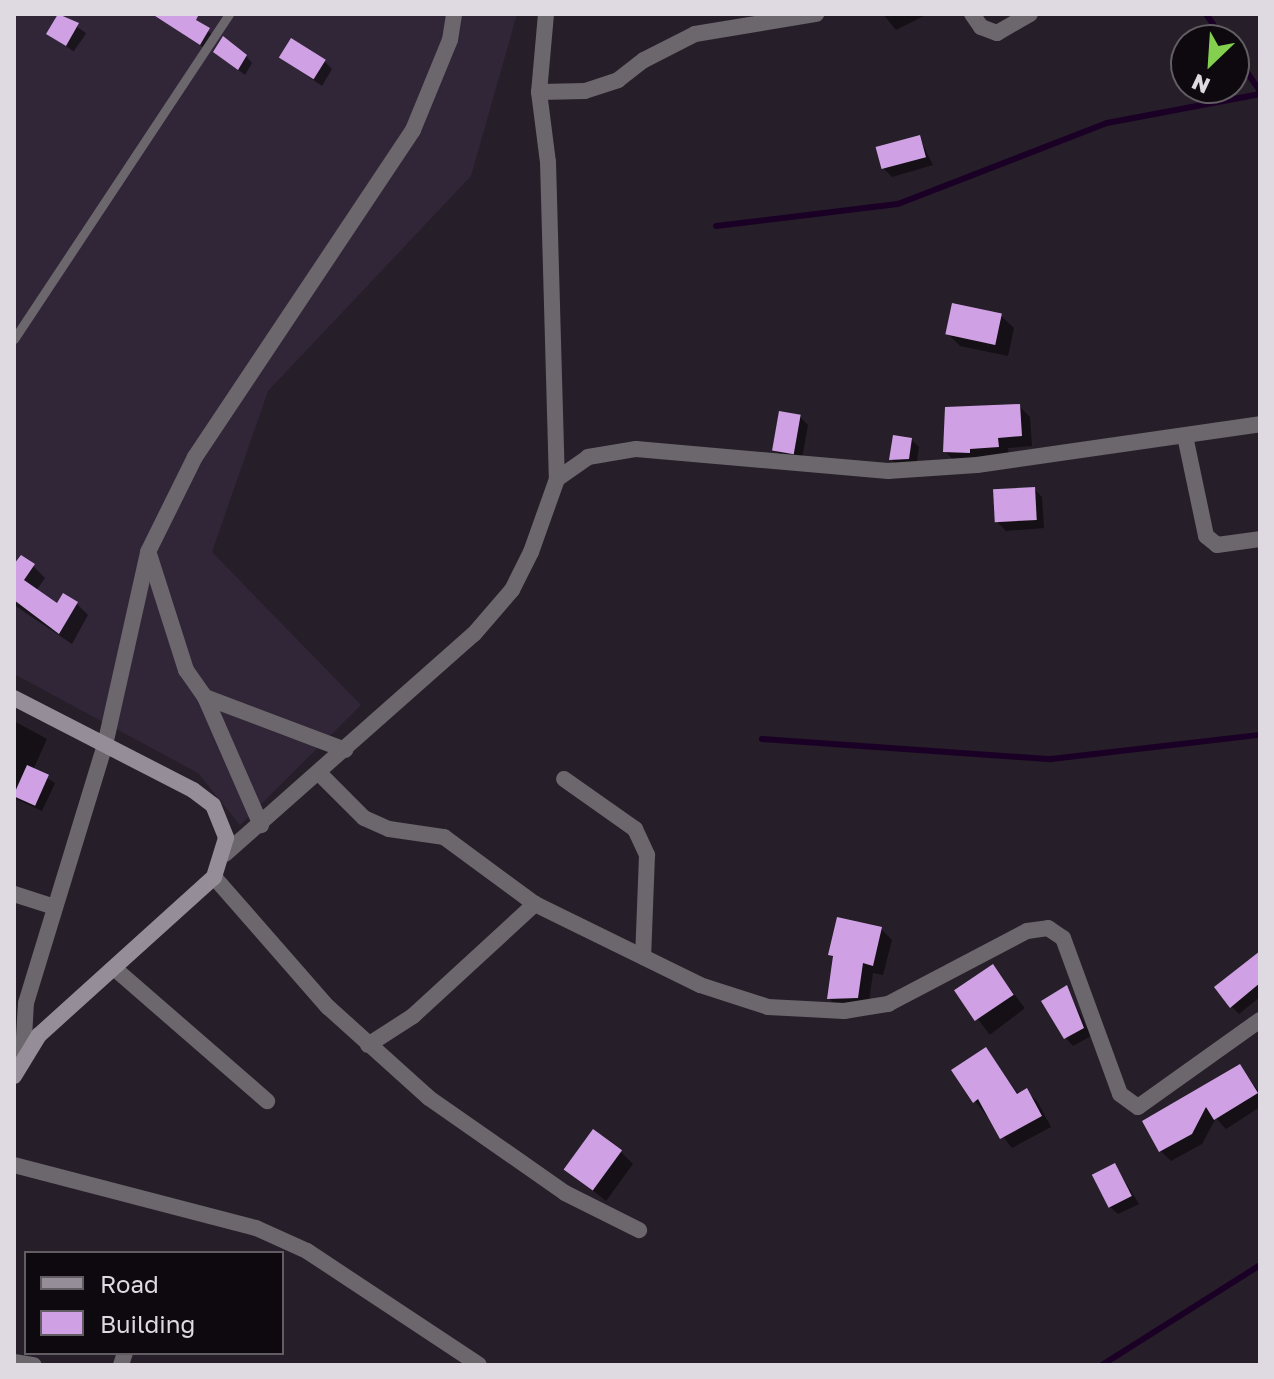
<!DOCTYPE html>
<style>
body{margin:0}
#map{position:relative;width:1274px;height:1379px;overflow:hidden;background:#261e29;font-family:"Golos Text",sans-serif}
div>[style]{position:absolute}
.built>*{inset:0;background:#312637}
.shadow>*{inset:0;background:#0007;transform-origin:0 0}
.stream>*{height:6px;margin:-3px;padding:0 3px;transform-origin:3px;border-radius:3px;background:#1b0026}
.building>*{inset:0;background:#cfa1e4;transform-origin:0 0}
.lane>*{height:9px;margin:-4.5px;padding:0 4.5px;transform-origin:4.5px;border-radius:4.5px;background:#6b676d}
.street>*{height:16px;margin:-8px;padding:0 8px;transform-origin:8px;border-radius:8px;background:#6b676d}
.secondary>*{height:16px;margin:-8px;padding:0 8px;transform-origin:8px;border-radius:8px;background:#958e98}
span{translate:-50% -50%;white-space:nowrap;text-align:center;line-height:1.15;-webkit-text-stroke:8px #0d090e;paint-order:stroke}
.frame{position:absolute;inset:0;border:16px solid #dfdae1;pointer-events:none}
.legend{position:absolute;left:24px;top:1251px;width:260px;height:104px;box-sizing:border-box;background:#0d090e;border:2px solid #615d62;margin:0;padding:10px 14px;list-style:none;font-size:24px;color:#dfdae1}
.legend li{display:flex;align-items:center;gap:16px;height:40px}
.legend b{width:40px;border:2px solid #615d62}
.north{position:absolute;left:1170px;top:24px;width:80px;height:80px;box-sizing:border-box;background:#0d090e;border:2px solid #615d62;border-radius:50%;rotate:205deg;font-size:22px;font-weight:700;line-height:32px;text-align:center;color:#dfdae1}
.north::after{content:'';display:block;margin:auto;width:28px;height:36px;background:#83d04e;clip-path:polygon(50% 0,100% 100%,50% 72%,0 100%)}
</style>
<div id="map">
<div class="built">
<div style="clip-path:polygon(14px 14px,517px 14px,471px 176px,268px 391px,212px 552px,361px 705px,240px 825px,198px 773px,14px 674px)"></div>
</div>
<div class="shadow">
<div style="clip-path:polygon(156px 14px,184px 14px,217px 38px,208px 51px)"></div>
<div style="clip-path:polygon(883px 14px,928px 14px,896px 30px)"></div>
<div style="left:60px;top:15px;width:32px;height:22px;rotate:35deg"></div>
<div style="clip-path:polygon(215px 52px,246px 56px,252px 63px,245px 75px)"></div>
<div style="clip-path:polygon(281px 58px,324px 61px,332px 69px,322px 86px)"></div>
<div style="clip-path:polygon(919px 137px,933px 165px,892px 177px,884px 169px)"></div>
<div style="clip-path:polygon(1001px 316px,1014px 328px,1008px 356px,960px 346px,947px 333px)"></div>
<div style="clip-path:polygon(1019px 406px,1030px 417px,1032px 446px,1008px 448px,1009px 457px,955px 462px,945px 451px)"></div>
<div style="clip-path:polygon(800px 417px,808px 425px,802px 459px,782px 457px,774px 449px)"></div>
<div style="clip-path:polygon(911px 439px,919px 447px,916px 466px,899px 467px,891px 459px)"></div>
<div style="clip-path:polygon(1034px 489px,1042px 497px,1044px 528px,1006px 531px,998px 523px)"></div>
<div style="clip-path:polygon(33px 566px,45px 578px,36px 591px,58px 606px,76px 603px,88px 615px,72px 644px,14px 605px,14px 568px)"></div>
<div style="clip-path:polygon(14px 721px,47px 739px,33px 770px,55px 783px,42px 811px,14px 798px)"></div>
<div style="clip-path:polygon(881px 929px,892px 940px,883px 975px,873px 973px,868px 1008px,839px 1009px,829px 998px,835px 960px,830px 954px)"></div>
<div style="clip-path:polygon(1260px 961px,1260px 997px,1239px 1014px,1231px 1006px)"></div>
<div style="left:993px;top:966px;width:53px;height:44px;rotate:53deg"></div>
<div style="clip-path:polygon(1067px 988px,1091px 1036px,1073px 1046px,1066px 1038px)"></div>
<div style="clip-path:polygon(985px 1049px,1019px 1095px,1026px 1091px,1037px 1101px,1051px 1127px,1012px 1148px,975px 1101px)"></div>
<div style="clip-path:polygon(1240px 1067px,1260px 1093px,1260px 1107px,1226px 1129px,1216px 1118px,1202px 1144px,1171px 1161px,1161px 1151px)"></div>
<div style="clip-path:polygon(621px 1152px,633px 1164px,606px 1201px,566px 1169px)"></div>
<div style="clip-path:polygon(1115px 1165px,1139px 1204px,1118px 1214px,1110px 1207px)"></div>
</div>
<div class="stream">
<div style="left:1206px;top:14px;width:32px;rotate:55deg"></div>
<div style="left:1234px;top:54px;width:45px;rotate:54.9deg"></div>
<div style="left:716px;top:226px;width:183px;rotate:-6.9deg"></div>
<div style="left:898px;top:204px;width:224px;rotate:-21.2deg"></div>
<div style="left:1107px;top:123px;width:156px;rotate:-10.7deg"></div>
<div style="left:762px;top:739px;width:290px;rotate:4deg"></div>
<div style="left:1051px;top:759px;width:210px;rotate:-6.6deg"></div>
<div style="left:1102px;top:1365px;width:187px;rotate:-32.3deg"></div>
</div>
<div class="building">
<div style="clip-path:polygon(58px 14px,79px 23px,66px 46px,46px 34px)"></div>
<div style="clip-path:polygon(152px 14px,199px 14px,196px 20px,210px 28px,200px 45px)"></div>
<div style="clip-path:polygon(223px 36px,247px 55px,238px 70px,213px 52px)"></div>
<div style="left:291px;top:38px;width:41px;height:23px;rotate:32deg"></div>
<div style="left:920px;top:135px;width:23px;height:46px;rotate:75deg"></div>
<div style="left:952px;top:303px;width:51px;height:32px;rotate:12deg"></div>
<div style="clip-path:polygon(1020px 404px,1022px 436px,998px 438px,999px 447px,970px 449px,970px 453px,943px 452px,945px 407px)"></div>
<div style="left:779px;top:411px;width:22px;height:40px;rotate:10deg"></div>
<div style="clip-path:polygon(893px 435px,912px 438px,909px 459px,889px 460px)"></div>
<div style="left:1035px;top:487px;width:33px;height:42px;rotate:87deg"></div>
<div style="clip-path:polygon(21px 555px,35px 564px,24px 580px,57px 603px,63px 593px,78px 602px,59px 634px,14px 600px,14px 564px)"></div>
<div style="left:27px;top:765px;width:24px;height:34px;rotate:24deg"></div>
<div style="clip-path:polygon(837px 917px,882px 927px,873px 966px,863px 963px,858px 998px,827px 999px,833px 956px,828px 955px)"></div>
<div style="clip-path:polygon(1260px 951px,1260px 983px,1230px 1008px,1214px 987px)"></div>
<div style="left:993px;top:964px;width:37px;height:47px;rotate:56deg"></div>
<div style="clip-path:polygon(1067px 985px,1084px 1028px,1064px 1039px,1041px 1001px)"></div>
<div style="clip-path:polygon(986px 1047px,1017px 1094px,1027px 1088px,1042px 1116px,1000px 1139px,978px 1099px,973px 1103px,951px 1070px)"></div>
<div style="clip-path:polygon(1240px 1064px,1258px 1093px,1214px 1120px,1206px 1107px,1192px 1134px,1159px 1152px,1142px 1121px)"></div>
<div style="left:593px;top:1129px;width:36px;height:50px;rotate:36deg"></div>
<div style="left:1115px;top:1163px;width:37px;height:26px;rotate:63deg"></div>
</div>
<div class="lane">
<div style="left:14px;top:339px;width:390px;rotate:-56.5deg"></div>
</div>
<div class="street">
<div style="left:546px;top:14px;width:78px;rotate:95.1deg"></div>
<div style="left:539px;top:92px;width:71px;rotate:82.7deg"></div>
<div style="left:548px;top:162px;width:317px;rotate:88.4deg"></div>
<div style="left:972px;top:14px;width:16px;rotate:55deg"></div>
<div style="left:981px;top:27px;width:17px;rotate:21deg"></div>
<div style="left:997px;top:33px;width:38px;rotate:-30deg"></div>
<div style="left:539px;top:92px;width:46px;rotate:-1.2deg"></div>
<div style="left:585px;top:91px;width:35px;rotate:-18deg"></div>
<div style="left:618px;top:80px;width:33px;rotate:-38deg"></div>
<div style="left:644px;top:60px;width:57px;rotate:-27deg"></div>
<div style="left:695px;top:34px;width:123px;rotate:-9.4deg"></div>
<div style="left:1185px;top:436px;width:102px;rotate:78.1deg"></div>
<div style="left:1206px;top:536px;width:14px;rotate:39deg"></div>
<div style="left:1217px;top:545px;width:43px;rotate:-7.9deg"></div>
<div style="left:149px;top:554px;width:122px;rotate:72.3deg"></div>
<div style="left:186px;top:670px;width:33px;rotate:55deg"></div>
<div style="left:205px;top:697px;width:140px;rotate:66.4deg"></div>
<div style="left:205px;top:697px;width:150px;rotate:20.7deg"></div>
<div style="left:320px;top:774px;width:62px;rotate:45deg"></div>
<div style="left:364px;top:818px;width:27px;rotate:24deg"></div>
<div style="left:389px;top:829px;width:56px;rotate:8.3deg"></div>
<div style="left:444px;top:837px;width:113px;rotate:36.4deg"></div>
<div style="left:535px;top:904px;width:184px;rotate:26.1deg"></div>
<div style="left:700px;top:985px;width:71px;rotate:17.9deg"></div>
<div style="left:768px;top:1007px;width:76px;rotate:3deg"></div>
<div style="left:844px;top:1011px;width:45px;rotate:-9deg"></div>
<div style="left:888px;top:1004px;width:157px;rotate:-27.7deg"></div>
<div style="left:1027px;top:931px;width:21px;rotate:-8deg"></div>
<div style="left:1048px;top:928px;width:18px;rotate:34deg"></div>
<div style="left:1063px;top:938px;width:166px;rotate:69.9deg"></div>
<div style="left:1120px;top:1094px;width:22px;rotate:36deg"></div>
<div style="left:1138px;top:1107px;width:150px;rotate:-35.5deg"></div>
<div style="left:564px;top:779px;width:87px;rotate:35.2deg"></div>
<div style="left:635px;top:829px;width:29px;rotate:65deg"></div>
<div style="left:647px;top:855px;width:102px;rotate:92.2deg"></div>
<div style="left:225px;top:854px;width:332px;rotate:-41.5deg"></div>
<div style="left:474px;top:634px;width:58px;rotate:-49.2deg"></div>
<div style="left:512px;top:590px;width:42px;rotate:-63.4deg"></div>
<div style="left:531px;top:552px;width:77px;rotate:-70.4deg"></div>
<div style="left:557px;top:479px;width:38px;rotate:-35deg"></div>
<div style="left:588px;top:457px;width:49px;rotate:-9.5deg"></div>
<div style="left:636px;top:449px;width:253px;rotate:5deg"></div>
<div style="left:888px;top:471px;width:89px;rotate:-3.9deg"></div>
<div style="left:977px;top:465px;width:286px;rotate:-8.2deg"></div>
<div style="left:214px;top:877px;width:173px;rotate:48.8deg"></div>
<div style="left:328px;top:1007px;width:136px;rotate:42deg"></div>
<div style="left:429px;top:1098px;width:166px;rotate:34.9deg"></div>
<div style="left:565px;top:1193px;width:83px;rotate:26.6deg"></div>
<div style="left:14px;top:894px;width:43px;rotate:17.6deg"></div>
<div style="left:114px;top:968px;width:203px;rotate:41deg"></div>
<div style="left:368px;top:1045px;width:54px;rotate:-32.8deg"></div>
<div style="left:413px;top:1016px;width:166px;rotate:-42.6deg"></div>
<div style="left:23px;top:1055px;width:52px;rotate:-86.7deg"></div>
<div style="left:26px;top:1003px;width:270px;rotate:-73deg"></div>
<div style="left:105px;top:745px;width:198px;rotate:-77.4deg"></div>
<div style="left:148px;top:552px;width:106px;rotate:-63.7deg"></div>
<div style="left:195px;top:457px;width:393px;rotate:-56.3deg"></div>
<div style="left:413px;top:130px;width:97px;rotate:-67.7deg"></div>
<div style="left:450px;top:40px;width:26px;rotate:-81deg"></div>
<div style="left:14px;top:1165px;width:250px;rotate:14.6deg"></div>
<div style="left:256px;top:1228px;width:56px;rotate:24.3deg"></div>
<div style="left:307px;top:1251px;width:206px;rotate:33.5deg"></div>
<div style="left:14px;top:1362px;width:20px;rotate:9deg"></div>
<div style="left:121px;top:1365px;width:13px;rotate:-72deg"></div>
</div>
<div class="secondary">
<div style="left:14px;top:698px;width:201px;rotate:27.2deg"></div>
<div style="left:193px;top:790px;width:25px;rotate:37deg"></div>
<div style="left:213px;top:805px;width:35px;rotate:68deg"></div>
<div style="left:226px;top:838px;width:41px;rotate:107.1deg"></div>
<div style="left:214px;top:877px;width:236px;rotate:137.9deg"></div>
<div style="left:39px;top:1035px;width:48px;rotate:121.4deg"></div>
</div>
<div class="frame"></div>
<ul class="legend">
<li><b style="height:10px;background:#958e98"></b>Road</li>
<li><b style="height:22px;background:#cfa1e4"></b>Building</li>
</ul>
<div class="north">N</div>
</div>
